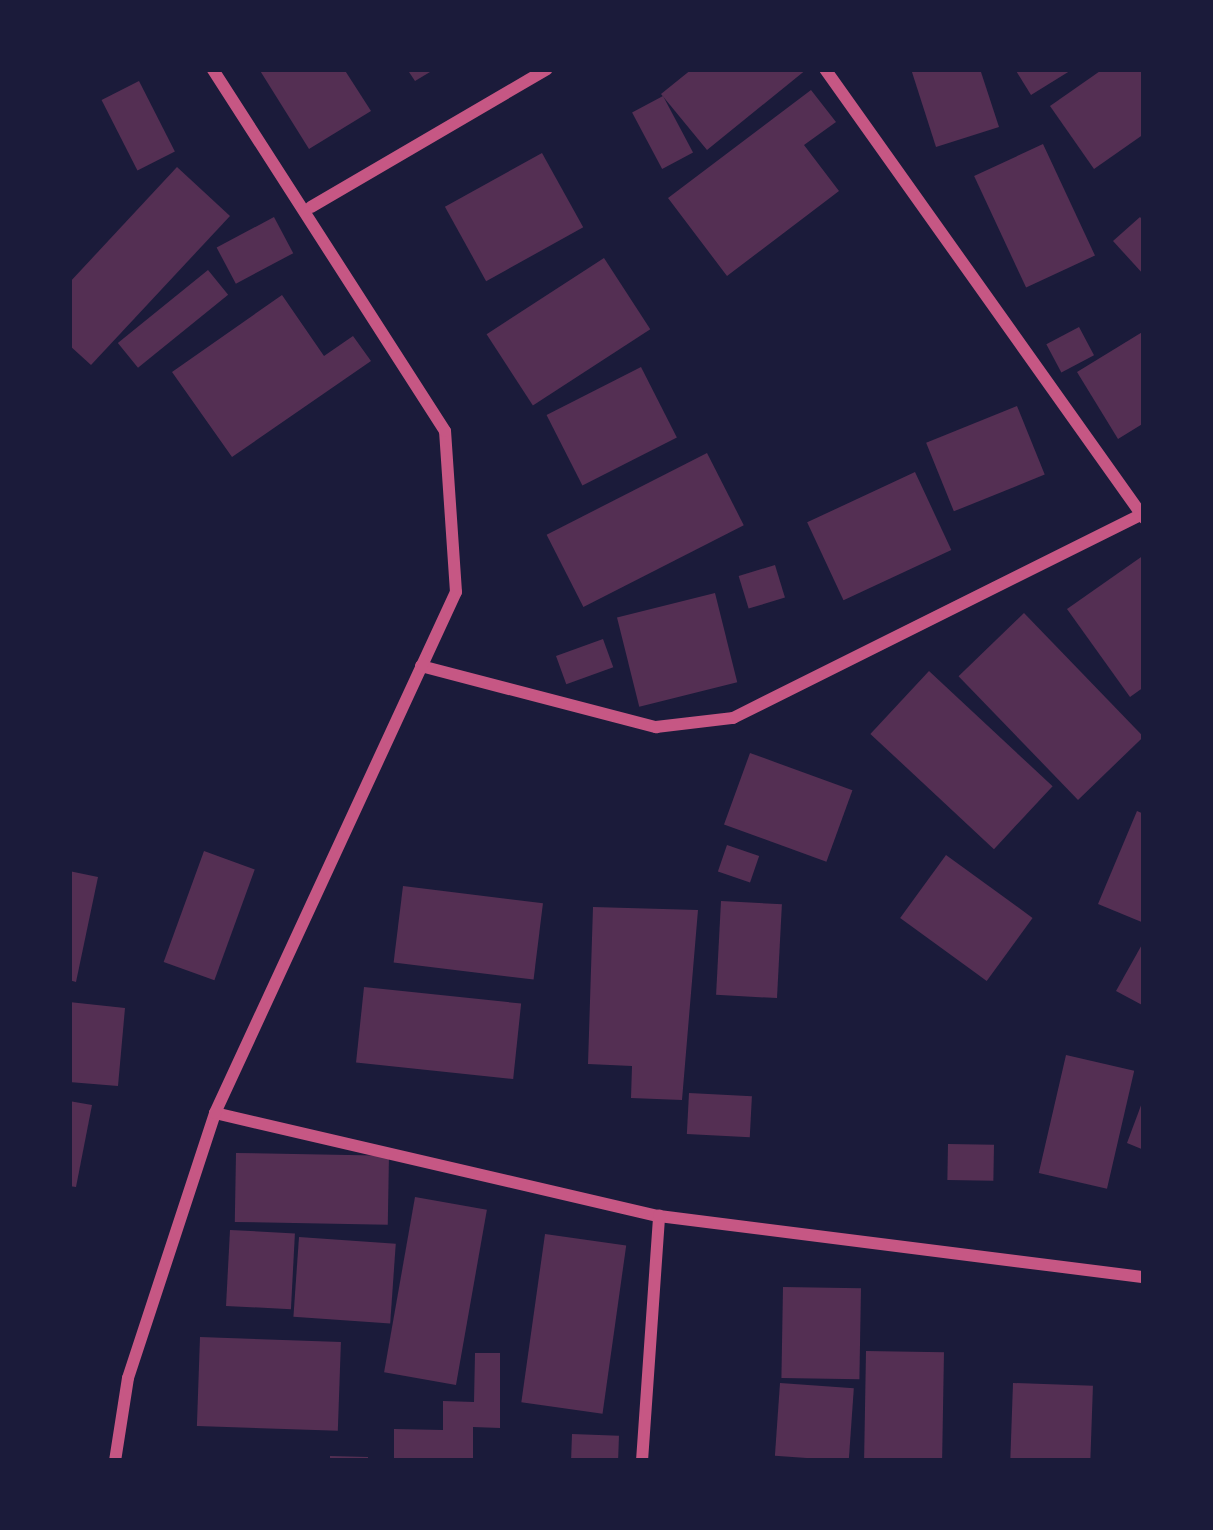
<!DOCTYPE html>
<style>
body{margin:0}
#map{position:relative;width:1213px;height:1530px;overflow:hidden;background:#1b1b3a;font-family:Spectral,serif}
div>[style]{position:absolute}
.building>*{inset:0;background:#542f53;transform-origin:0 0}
.minor>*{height:12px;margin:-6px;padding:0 6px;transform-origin:6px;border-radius:6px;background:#c65784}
span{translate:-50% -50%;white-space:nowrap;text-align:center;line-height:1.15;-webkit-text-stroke:9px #1b1b3a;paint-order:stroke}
.frame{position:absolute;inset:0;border:72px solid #1b1b3a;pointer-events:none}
</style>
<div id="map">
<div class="building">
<div style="clip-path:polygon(259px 69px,344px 69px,371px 111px,309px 149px)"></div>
<div style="clip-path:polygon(407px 69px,435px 69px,415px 81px)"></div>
<div style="clip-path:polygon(692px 69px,807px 69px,707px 150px,661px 94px)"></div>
<div style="clip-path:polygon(911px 69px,980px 69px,999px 127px,936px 147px)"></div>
<div style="clip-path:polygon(1015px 69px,1073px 69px,1031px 95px)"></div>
<div style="clip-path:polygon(1103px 69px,1144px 69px,1144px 134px,1094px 169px,1050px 106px)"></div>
<div style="left:139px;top:81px;width:79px;height:42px;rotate:63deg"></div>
<div style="clip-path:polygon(811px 90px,836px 122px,804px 145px,839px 191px,727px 276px,668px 198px)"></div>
<div style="left:663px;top:96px;width:64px;height:35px;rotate:62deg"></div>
<div style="left:1043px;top:144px;width:123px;height:76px;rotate:65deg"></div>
<div style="left:542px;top:153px;width:85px;height:111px;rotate:61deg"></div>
<div style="clip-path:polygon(177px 167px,230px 216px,91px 365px,69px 345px,69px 283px)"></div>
<div style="left:274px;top:217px;width:41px;height:65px;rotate:62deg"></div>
<div style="clip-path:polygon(1140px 217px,1144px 222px,1144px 275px,1113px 241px)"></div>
<div style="left:604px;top:258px;width:85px;height:140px;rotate:57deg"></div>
<div style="left:208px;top:270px;width:32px;height:116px;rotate:51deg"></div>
<div style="clip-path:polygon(282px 295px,324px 356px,353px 336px,371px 361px,232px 457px,172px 372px)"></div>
<div style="left:1079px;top:327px;width:32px;height:37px;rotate:62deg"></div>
<div style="clip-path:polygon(1144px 331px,1144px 423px,1118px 439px,1077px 372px)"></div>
<div style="left:641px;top:367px;width:79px;height:106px;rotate:63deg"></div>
<div style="left:1017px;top:406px;width:74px;height:98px;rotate:68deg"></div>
<div style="left:707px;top:453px;width:81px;height:180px;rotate:63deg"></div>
<div style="left:915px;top:472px;width:86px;height:119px;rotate:65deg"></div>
<div style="clip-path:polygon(1144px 555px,1144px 687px,1130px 697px,1067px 609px)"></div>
<div style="left:775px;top:565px;width:34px;height:38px;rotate:73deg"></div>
<div style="left:715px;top:593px;width:92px;height:101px;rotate:76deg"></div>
<div style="left:1024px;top:613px;width:172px;height:91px;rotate:46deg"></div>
<div style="left:603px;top:639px;width:30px;height:50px;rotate:70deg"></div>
<div style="left:929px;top:671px;width:169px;height:86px;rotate:43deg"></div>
<div style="left:750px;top:753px;width:109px;height:76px;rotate:20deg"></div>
<div style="clip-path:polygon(1137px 811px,1144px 814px,1144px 923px,1098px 904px)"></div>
<div style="left:727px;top:845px;width:34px;height:28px;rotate:19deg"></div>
<div style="left:204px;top:851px;width:54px;height:118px;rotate:20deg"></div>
<div style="left:946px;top:855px;width:107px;height:78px;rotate:36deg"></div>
<div style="clip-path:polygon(69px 871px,98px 877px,76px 982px,69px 980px)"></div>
<div style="left:403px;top:886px;width:141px;height:77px;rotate:7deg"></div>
<div style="left:721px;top:901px;width:61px;height:94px;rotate:3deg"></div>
<div style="clip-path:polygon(593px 907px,698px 910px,682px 1100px,631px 1098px,632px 1066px,588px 1064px)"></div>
<div style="clip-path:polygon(1144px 941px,1144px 1006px,1116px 991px)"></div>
<div style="left:364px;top:987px;width:158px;height:76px;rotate:6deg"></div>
<div style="clip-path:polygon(69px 1002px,125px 1008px,118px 1086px,69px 1082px)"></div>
<div style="left:1066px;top:1055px;width:70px;height:121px;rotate:13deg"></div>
<div style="left:689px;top:1093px;width:63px;height:41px;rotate:3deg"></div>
<div style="clip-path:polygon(1143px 1100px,1144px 1100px,1144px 1150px,1127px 1143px)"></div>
<div style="clip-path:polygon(69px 1101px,92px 1105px,76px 1187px,69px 1186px)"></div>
<div style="left:948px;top:1144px;width:46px;height:36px;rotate:1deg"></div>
<div style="left:236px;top:1153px;width:153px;height:69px;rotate:1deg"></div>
<div style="left:415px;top:1197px;width:73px;height:178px;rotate:10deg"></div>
<div style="left:230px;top:1230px;width:65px;height:76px;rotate:3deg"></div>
<div style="left:545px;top:1234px;width:82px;height:170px;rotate:8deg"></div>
<div style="left:299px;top:1237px;width:97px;height:80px;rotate:4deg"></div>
<div style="left:783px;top:1287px;width:78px;height:91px;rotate:1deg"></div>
<div style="left:200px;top:1337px;width:141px;height:89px;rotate:2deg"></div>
<div style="left:866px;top:1351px;width:78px;height:110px;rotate:1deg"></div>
<div style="clip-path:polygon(475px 1353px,500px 1353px,500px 1428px,473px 1427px,473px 1461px,394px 1461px,394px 1429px,443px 1430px,443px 1401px,474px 1402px)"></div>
<div style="left:780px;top:1383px;width:74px;height:73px;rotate:4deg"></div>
<div style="left:1013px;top:1383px;width:80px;height:78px;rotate:2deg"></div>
<div style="left:572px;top:1434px;width:47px;height:27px;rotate:2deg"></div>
<div style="clip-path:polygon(330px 1456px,368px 1457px,368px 1461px,330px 1461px)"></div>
</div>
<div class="minor">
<div style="left:825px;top:69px;width:551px;rotate:54.61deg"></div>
<div style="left:311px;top:207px;width:273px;rotate:-30.3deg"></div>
<div style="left:421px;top:666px;width:243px;rotate:14.6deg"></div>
<div style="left:656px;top:727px;width:78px;rotate:-6.7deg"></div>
<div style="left:733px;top:718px;width:456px;rotate:-26.5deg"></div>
<div style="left:215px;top:1113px;width:456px;rotate:13.1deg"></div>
<div style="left:659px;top:1216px;width:489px;rotate:7.2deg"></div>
<div style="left:115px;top:1461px;width:84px;rotate:-81.1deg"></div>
<div style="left:128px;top:1378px;width:279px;rotate:-71.8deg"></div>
<div style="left:215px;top:1113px;width:574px;rotate:-65.18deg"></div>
<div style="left:456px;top:592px;width:161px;rotate:-93.9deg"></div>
<div style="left:445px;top:431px;width:430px;rotate:-122.7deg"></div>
<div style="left:642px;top:1461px;width:246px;rotate:-86deg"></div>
</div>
<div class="frame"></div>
</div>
